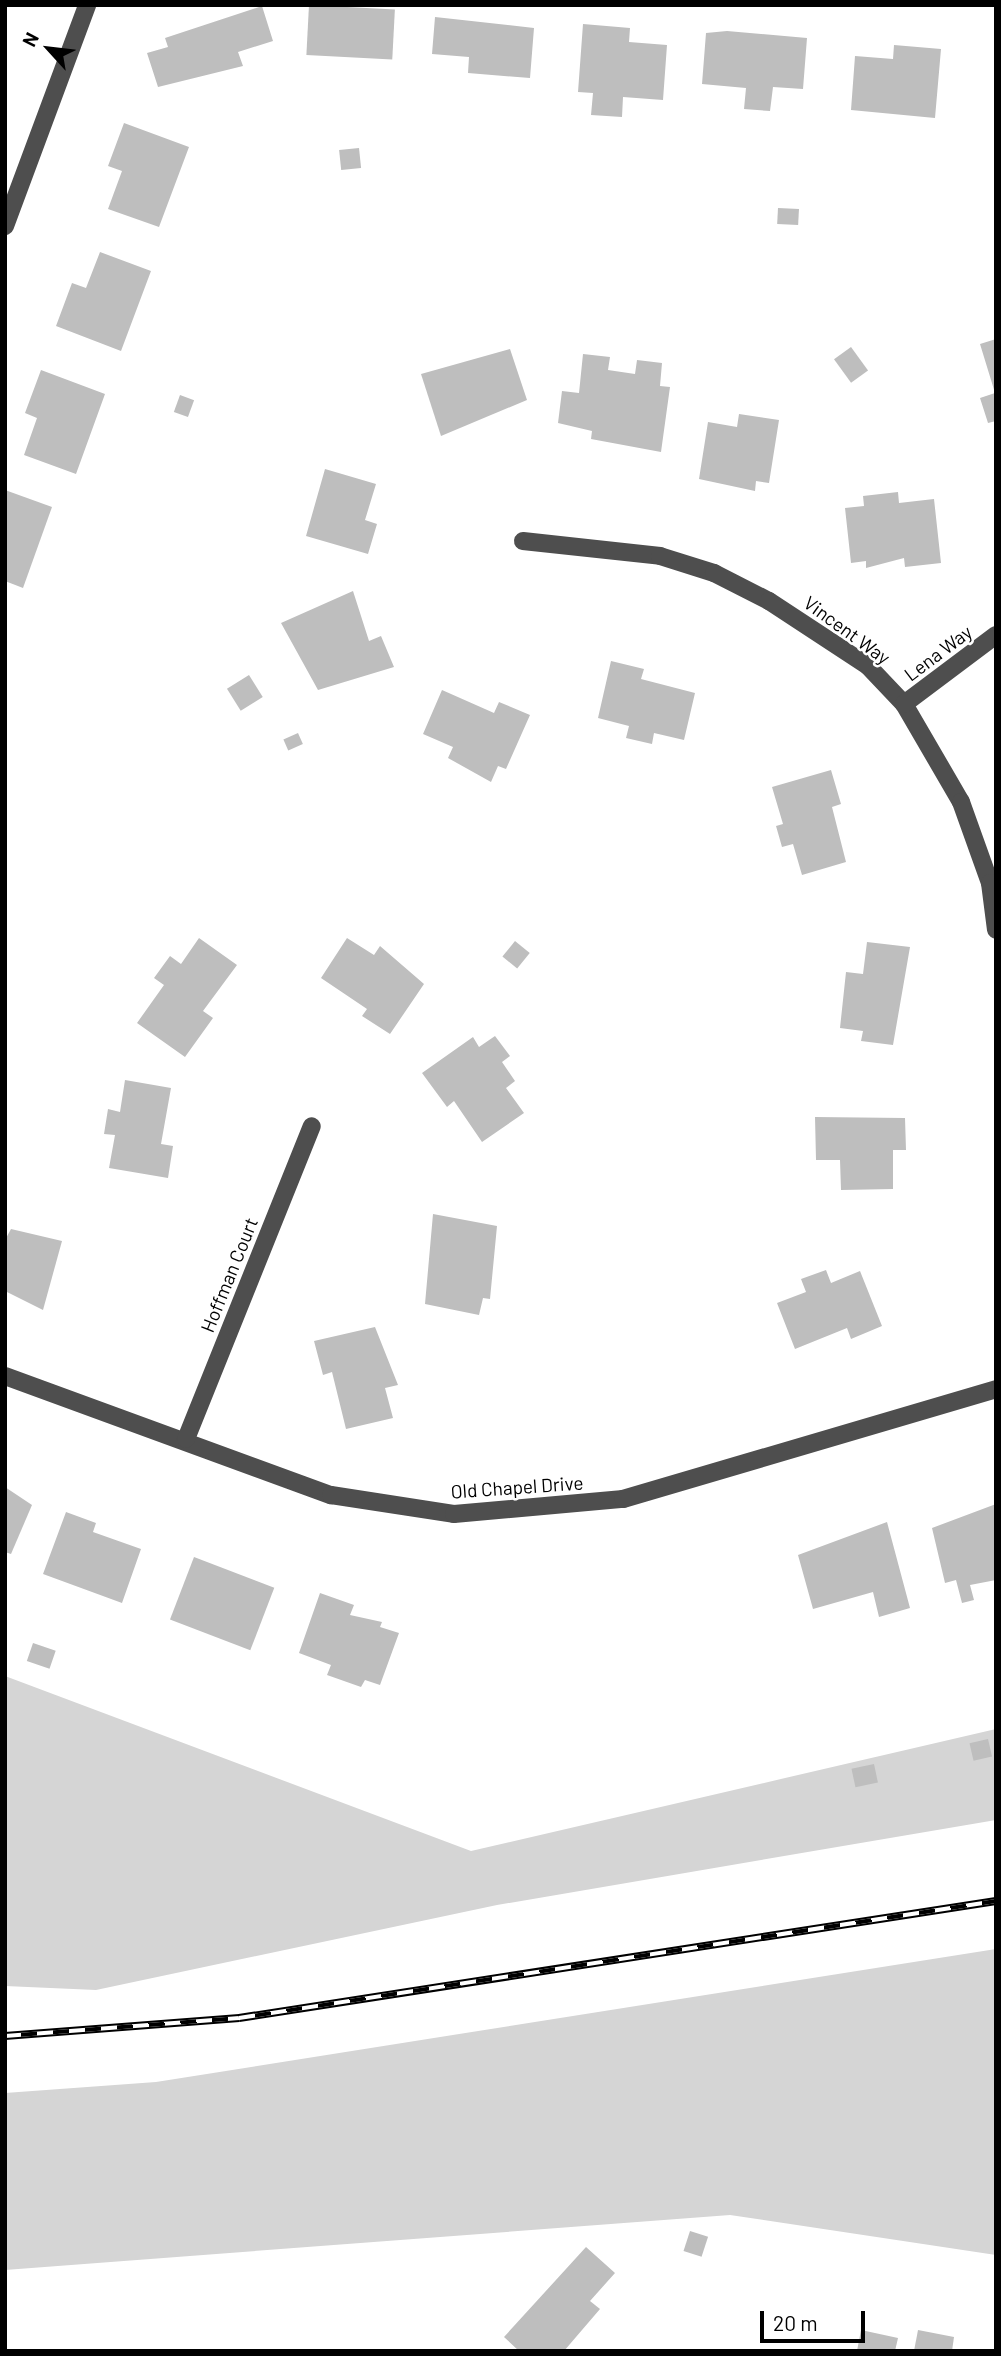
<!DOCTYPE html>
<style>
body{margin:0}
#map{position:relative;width:1001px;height:2356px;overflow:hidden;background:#fff;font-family:Barlow,sans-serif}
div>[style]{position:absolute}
.green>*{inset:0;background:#d5d5d5}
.building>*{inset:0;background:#bebebe;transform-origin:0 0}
.minor>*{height:18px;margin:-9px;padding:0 9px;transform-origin:9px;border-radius:9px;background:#4e4e4e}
.rail>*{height:8px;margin-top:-4px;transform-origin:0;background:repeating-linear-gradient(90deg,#fff 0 16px,#000 0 32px);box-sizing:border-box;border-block:2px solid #000}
span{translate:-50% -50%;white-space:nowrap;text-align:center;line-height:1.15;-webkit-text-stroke:5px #fff;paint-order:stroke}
.street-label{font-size:19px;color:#000}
.frame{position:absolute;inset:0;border:7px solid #000;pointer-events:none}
.north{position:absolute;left:14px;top:14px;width:70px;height:70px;-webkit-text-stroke:5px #fff;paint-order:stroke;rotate:297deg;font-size:19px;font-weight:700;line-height:28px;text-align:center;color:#000}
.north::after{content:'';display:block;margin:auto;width:24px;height:32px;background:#000;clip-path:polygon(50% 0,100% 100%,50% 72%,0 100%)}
.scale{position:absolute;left:760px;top:2311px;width:105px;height:32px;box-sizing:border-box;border:4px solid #000;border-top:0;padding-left:9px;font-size:21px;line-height:24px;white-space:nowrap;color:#000;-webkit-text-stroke:5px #fff;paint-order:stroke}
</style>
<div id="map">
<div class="green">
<div style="clip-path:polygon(5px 1676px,471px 1851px,996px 1729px,996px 1820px,497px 1905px,96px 1990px,5px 1986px)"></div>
<div style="clip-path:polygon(996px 1949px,996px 2255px,730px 2215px,5px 2270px,5px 2093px,156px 2082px)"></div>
</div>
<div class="building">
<div style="left:309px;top:5px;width:86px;height:50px;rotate:3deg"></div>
<div style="clip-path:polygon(262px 6px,273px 41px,238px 52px,243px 66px,158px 87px,147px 53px,168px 47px,165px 38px)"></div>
<div style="clip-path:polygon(435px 17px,534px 28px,530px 78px,468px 73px,469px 57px,432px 54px)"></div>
<div style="clip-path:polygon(583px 24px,630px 28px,629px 42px,667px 45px,663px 100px,623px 97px,622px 117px,591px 115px,593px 93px,578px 92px)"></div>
<div style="clip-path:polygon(727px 31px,807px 38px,803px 89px,773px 87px,770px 111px,744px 109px,746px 88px,702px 84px,706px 33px)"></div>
<div style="clip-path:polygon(894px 45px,941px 49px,935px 118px,851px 110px,855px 56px,893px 59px)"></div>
<div style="clip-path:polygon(124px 123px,189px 147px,159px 227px,108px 209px,122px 171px,108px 166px)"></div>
<div style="left:359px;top:148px;width:20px;height:20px;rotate:84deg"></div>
<div style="left:778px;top:208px;width:21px;height:16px;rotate:3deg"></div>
<div style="clip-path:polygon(100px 252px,151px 271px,121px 351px,56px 326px,72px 283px,86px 288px)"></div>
<div style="clip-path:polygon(996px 339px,996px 421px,988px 423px,980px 398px,995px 393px,980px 344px)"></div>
<div style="left:851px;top:347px;width:29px;height:21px;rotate:54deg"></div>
<div style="clip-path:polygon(510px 349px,527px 400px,441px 436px,421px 374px)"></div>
<div style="clip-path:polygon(583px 354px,610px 357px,608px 370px,635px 374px,637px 360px,662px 363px,660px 386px,670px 387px,661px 452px,591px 439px,592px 431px,558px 423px,562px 391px,579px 393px)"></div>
<div style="clip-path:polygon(41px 370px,105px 394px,76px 474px,24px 455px,37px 418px,25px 413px)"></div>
<div style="left:180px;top:395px;width:15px;height:18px;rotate:20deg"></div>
<div style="clip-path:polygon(739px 414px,779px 420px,769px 483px,756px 481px,755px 491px,699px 479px,708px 422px,737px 427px)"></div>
<div style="clip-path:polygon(325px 469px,376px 484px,365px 520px,377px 524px,368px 554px,306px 536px)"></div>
<div style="clip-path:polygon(5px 490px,52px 507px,23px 588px,5px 581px)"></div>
<div style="clip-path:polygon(898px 492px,899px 503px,934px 499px,941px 563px,905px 567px,904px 558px,866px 568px,866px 561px,851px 563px,845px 508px,864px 506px,863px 496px)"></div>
<div style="clip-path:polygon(353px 591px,369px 641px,381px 636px,394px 667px,318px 690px,281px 623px)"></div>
<div style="clip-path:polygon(611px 661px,644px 669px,641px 679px,695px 693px,684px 740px,654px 733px,652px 744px,626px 738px,629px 726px,598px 718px)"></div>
<div style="left:249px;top:675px;width:26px;height:26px;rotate:58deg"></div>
<div style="clip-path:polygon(442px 690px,494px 713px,499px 702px,530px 715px,506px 769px,498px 766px,491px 782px,448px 758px,453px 747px,423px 734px)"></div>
<div style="left:298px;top:733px;width:12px;height:16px;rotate:66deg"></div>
<div style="clip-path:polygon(831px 770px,841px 804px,832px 807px,846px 862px,802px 875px,793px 844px,782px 847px,776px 826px,783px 824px,772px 787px)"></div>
<div style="clip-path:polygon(199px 938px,237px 965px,203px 1011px,213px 1018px,185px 1057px,137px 1023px,164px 985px,154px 978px,170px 956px,181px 964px)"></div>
<div style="clip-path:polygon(347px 938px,374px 955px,380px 946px,424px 984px,390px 1034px,362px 1016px,367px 1009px,321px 978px)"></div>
<div style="left:515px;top:941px;width:19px;height:20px;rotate:39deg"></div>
<div style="clip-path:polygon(867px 942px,910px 947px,893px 1045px,861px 1041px,863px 1031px,840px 1028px,846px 972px,863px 974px)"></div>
<div style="clip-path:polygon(495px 1036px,510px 1056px,502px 1062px,515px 1081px,506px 1088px,524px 1113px,482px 1142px,454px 1101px,447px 1107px,422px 1073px,473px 1037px,479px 1047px)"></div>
<div style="clip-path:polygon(125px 1080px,171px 1088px,161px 1144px,173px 1146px,168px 1178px,109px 1168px,115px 1135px,104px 1134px,108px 1109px,120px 1112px)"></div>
<div style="clip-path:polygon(815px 1117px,905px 1118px,906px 1150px,893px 1150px,893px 1189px,841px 1190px,840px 1160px,816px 1160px)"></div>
<div style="clip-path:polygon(433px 1214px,497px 1226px,490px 1299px,483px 1298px,479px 1315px,425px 1304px)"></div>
<div style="clip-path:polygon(11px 1229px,62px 1241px,43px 1310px,5px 1291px,5px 1240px)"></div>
<div style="clip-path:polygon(826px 1270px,831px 1283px,860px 1271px,882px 1326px,851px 1339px,847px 1328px,795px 1349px,777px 1303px,806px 1292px,801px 1279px)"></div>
<div style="clip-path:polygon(375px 1327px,398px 1385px,385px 1388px,393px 1418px,346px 1429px,332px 1372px,323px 1375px,314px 1341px)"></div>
<div style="clip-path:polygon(5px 1487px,32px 1505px,11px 1554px,5px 1552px)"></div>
<div style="clip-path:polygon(996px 1504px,996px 1580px,970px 1585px,974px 1600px,962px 1603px,956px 1580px,945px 1583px,932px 1528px)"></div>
<div style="clip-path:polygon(66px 1512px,96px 1523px,93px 1532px,141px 1549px,122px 1603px,43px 1574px)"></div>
<div style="clip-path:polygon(887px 1522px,910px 1608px,879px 1617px,873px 1592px,813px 1609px,798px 1555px)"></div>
<div style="left:194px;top:1557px;width:86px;height:67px;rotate:21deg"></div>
<div style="clip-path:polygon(320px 1593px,354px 1605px,350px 1615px,382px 1622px,380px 1627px,399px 1633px,380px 1685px,365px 1680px,361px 1687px,327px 1675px,331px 1665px,299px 1653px)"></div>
<div style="left:33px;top:1643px;width:24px;height:19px;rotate:19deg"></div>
<div style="left:988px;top:1739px;width:18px;height:19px;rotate:77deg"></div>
<div style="left:874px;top:1764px;width:19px;height:23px;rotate:78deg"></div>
<div style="left:690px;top:2231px;width:19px;height:21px;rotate:18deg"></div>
<div style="clip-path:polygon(586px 2247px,615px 2273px,590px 2301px,600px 2309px,564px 2351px,519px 2351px,504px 2337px)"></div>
<div style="clip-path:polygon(861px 2330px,898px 2338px,895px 2351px,857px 2351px)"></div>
<div style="clip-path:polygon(918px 2330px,954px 2337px,952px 2351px,914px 2351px)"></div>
</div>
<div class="minor">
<div style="left:5px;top:226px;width:236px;rotate:-69.6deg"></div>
<div style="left:523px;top:541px;width:138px;rotate:6.2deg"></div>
<div style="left:660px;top:556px;width:57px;rotate:17.5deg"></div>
<div style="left:714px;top:573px;width:62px;rotate:27deg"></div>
<div style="left:769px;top:601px;width:118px;rotate:33.3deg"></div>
<div style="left:868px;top:666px;width:52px;rotate:46.5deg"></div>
<div style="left:904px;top:704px;width:113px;rotate:59.8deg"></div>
<div style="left:961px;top:802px;width:86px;rotate:70.3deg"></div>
<div style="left:990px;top:883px;width:47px;rotate:82.7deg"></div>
<div style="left:904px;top:704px;width:115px;rotate:-36.9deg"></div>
<div style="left:5px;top:1376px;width:347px;rotate:20.1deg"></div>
<div style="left:331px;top:1495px;width:124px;rotate:8.8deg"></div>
<div style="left:454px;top:1514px;width:170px;rotate:-5.1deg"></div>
<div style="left:623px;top:1499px;width:389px;rotate:-16.4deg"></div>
<div style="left:186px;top:1439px;width:337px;rotate:-68.1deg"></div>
</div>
<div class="rail">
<div style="left:5px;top:2036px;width:235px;rotate:-4.4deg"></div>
<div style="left:239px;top:2018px;width:766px;rotate:-8.79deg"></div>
</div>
<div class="street-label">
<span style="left:847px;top:630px;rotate:36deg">Vincent Way</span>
<span style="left:938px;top:653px;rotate:-37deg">Lena Way</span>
<span style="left:229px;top:1275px;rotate:-68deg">Hoffman Court</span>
<span style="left:517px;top:1487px;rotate:-4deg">Old Chapel Drive</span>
</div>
<div class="frame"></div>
<div class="north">N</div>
<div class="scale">20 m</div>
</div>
